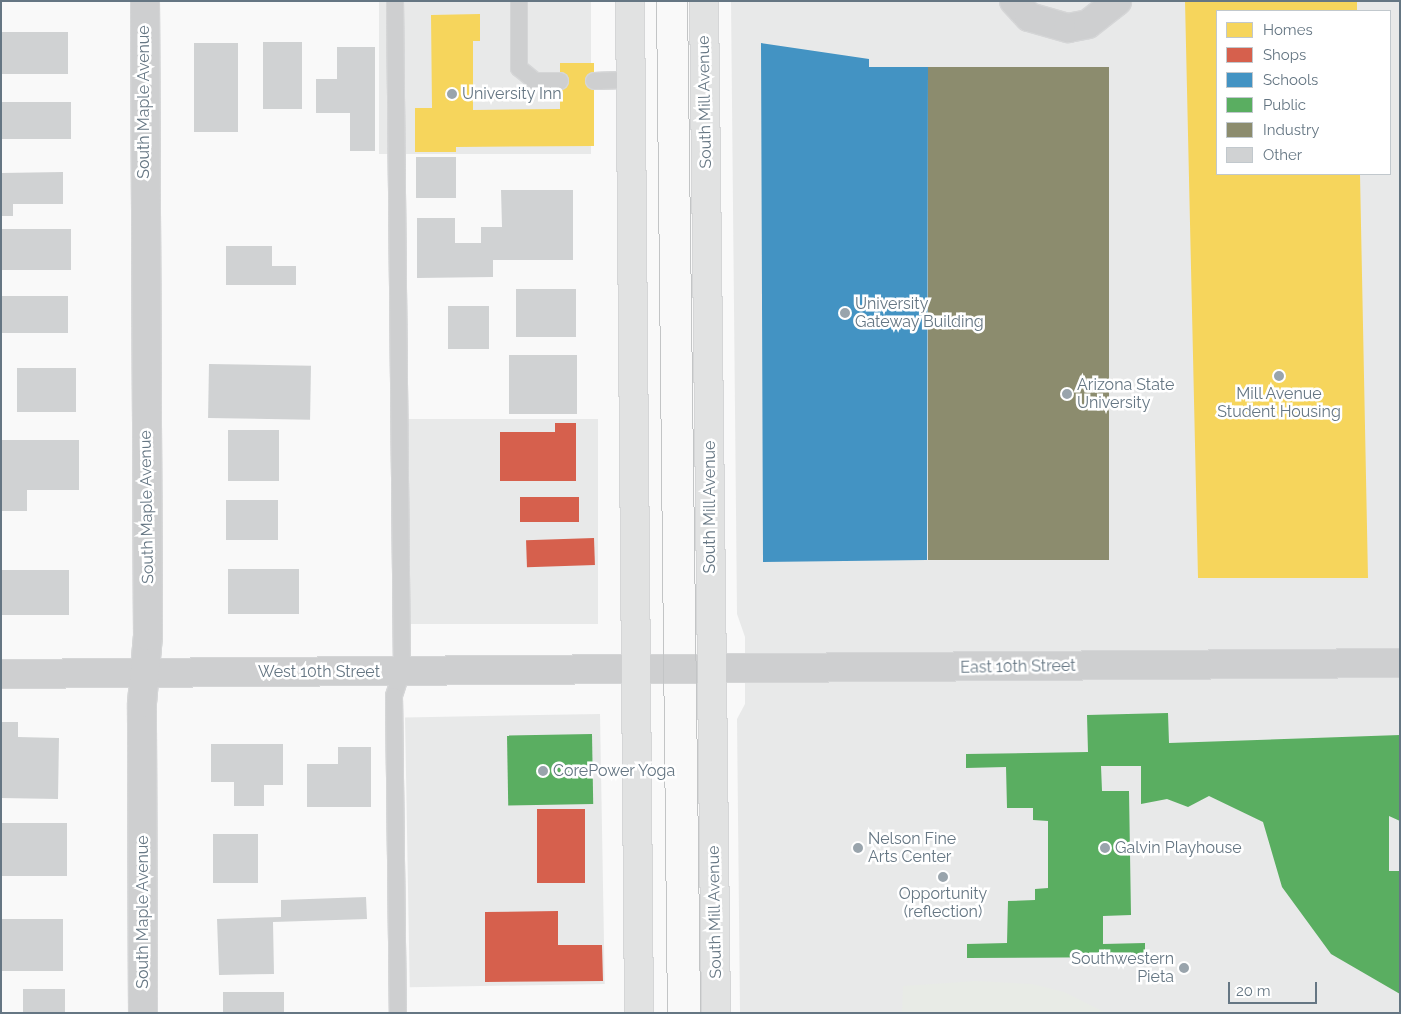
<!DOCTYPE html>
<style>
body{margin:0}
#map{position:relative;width:1401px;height:1014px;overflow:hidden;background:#f9f9f9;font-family:Raleway,sans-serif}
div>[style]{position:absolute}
.built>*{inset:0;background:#e8e9e9;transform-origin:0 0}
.green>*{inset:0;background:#e8ebe6}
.homes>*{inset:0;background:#f6d55c}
.shops>*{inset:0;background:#d6604d;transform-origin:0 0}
.schools>*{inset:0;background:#4393c3}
.public>*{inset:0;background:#5aae61;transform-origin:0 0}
.industry>*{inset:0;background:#8c8c6e;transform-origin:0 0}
.building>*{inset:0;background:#d0d2d3;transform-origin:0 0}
.roads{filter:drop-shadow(1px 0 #d5d6d7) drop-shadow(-1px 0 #d5d6d7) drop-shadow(0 1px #d5d6d7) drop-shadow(0 -1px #d5d6d7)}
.lane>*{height:16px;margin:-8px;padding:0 8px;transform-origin:8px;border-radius:8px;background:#cecfd0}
.street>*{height:28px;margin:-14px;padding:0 14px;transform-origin:14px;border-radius:14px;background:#cecfd0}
.primary>*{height:28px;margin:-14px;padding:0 14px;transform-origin:14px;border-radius:14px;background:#e1e2e2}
.tram>*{height:1px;margin:-0.5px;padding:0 0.5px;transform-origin:0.5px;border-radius:0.5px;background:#c3c5c6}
.dots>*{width:14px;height:14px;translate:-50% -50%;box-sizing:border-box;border:2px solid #fff;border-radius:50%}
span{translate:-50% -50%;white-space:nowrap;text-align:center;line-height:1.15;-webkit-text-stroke:5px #fff;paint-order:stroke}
.poi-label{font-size:16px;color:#657683}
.left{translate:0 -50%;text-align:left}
.right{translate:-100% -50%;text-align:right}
.street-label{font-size:16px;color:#657683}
.frame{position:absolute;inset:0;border:2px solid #657683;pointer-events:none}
.legend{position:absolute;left:1216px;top:10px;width:175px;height:165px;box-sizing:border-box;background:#fff;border:1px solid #c1c8cd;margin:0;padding:6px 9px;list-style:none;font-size:15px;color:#657683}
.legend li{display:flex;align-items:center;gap:10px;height:25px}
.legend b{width:25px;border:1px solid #c1c8cd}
.scale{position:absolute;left:1228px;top:982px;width:89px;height:22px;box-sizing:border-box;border:2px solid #657683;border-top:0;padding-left:6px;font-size:15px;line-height:18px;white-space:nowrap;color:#657683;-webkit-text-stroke:4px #fff;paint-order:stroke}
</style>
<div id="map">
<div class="built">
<div style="left:379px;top:1px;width:212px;height:153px"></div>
<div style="clip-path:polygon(evenodd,731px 1px,1400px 1px,1400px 1013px,740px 1013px,737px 719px,745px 704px,745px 637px,737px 614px,731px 1px,1217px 11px,1390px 11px,1390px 174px,1217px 174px,1217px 11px)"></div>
<div style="left:403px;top:419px;width:195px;height:205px"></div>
<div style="left:600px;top:714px;width:270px;height:195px;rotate:89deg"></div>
</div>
<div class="green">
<div style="clip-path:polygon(976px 981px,1032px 984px,1064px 992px,1106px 1013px,902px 1013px,903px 986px)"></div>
</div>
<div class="homes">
<div style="clip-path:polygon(1185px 1px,1357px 1px,1357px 11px,1217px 11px,1217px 174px,1360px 174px,1368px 578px,1198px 578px)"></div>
<div style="clip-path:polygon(480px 14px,480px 41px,473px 41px,473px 110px,560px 109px,560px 63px,594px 63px,594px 146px,456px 147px,456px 152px,415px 152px,415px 108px,432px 108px,431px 15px)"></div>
</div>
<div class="shops">
<div style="clip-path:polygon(555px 423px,576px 423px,576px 481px,500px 481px,500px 432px,555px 432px)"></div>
<div style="left:520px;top:497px;width:59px;height:25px"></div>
<div style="left:594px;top:538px;width:27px;height:68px;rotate:88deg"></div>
<div style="left:537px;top:809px;width:48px;height:74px"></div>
<div style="clip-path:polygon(558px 911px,558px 945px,602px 945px,603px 981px,485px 982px,485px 912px)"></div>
</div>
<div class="schools">
<div style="clip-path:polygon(761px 43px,869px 59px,869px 67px,928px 67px,927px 560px,763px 562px)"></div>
</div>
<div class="public">
<div style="clip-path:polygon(1168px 713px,1169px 743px,1400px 735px,1400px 821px,1389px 816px,1389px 871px,1400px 871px,1400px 994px,1331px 954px,1282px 887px,1263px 822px,1209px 796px,1188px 807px,1167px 799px,1141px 804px,1141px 766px,1101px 766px,1102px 791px,1129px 791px,1131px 915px,1103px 916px,1103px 944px,1145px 943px,1145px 957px,967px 958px,967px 944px,1007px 943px,1008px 901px,1035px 900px,1035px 889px,1048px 888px,1048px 821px,1033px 820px,1033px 808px,1007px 808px,1006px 767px,966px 768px,966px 754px,1088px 752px,1087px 715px)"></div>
<div style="left:592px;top:734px;width:70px;height:85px;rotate:89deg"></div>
</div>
<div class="industry">
<div style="left:928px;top:67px;width:181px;height:493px"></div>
</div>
<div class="building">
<div style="left:1px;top:32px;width:67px;height:42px"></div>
<div style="left:263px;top:42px;width:39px;height:67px"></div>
<div style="left:194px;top:43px;width:44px;height:89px"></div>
<div style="clip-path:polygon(337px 47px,375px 47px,375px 151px,350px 151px,350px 113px,316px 113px,316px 79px,337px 79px)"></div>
<div style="left:1px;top:102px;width:70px;height:37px"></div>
<div style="left:416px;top:157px;width:40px;height:41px"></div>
<div style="clip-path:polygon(63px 172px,63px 204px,13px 204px,13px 216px,1px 216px,1px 173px)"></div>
<div style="clip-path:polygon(501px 190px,573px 190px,573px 260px,493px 260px,493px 277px,417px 278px,417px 218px,455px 218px,455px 243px,481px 243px,481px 227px,502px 227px)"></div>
<div style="left:1px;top:229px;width:70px;height:41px"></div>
<div style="clip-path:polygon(226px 246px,272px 246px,272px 266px,296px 266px,296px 285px,226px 285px)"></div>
<div style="left:516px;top:289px;width:60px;height:48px"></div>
<div style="left:1px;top:296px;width:67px;height:37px"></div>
<div style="left:448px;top:306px;width:41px;height:43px"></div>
<div style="left:509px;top:355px;width:68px;height:59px"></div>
<div style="left:209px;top:364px;width:102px;height:54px;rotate:1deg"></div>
<div style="left:17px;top:368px;width:59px;height:44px"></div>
<div style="left:228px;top:430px;width:51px;height:51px"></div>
<div style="clip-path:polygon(1px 440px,79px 440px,79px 490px,27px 490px,27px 511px,1px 511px)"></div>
<div style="left:226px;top:500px;width:52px;height:40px"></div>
<div style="left:228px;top:569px;width:71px;height:45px"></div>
<div style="left:1px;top:570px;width:68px;height:45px"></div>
<div style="clip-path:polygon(1px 722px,18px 722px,18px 737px,59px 738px,58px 799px,1px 798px)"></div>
<div style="clip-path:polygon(211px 744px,283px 744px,283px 785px,264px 785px,264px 806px,234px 806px,234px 782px,211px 782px)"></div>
<div style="clip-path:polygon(338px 747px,371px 747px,371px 807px,307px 807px,307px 764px,338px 764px)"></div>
<div style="left:1px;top:823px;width:66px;height:53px"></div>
<div style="left:213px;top:834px;width:45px;height:49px"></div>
<div style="clip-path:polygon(366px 897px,367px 919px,273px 922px,274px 974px,219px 975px,217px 919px,281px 917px,281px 900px)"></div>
<div style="left:1px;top:919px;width:62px;height:52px"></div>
<div style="left:23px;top:989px;width:42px;height:24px"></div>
<div style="left:223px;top:992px;width:61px;height:21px"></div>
</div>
<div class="roads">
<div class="lane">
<div style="left:395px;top:1px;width:670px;rotate:89.4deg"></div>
<div style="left:402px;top:671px;width:26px;rotate:108deg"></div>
<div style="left:394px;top:696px;width:317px;rotate:89.3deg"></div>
<div style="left:519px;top:1px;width:67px;rotate:90deg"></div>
<div style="left:519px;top:68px;width:21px;rotate:39deg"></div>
<div style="left:535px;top:81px;width:25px"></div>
<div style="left:594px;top:81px;width:37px;rotate:-2deg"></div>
</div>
<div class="street">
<div style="left:1014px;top:1px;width:22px;rotate:47deg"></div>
<div style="left:1029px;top:17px;width:41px;rotate:15.8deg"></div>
<div style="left:1068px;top:28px;width:20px;rotate:-11deg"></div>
<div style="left:1088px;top:24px;width:37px;rotate:-38deg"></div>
<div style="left:1px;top:674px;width:1399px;rotate:-0.45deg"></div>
<div style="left:143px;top:1013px;width:310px;rotate:-90.2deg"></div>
<div style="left:142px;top:703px;width:67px;rotate:-84.9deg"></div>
<div style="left:148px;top:636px;width:635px;rotate:-90.27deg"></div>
</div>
<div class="primary">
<div style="left:630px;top:1px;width:1012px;rotate:89.49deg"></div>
<div style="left:704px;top:1px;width:1012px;rotate:89.32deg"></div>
</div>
</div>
<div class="tram">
<div style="left:656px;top:1px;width:1012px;rotate:89.38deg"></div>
<div style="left:687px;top:1px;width:1012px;rotate:89.26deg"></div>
</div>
<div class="dots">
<div style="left:452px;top:94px;background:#99a4ac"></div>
<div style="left:845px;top:313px;background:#99a4ac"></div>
<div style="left:1279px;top:376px;background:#99a4ac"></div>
<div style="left:1067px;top:394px;background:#99a4ac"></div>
<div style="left:543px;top:771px;background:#99a4ac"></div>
<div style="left:858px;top:848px;background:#99a4ac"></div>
<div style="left:1105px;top:848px;background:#99a4ac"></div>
<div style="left:943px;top:877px;background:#99a4ac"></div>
<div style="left:1184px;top:968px;background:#99a4ac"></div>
</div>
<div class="poi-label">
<span class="left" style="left:462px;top:94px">University Inn</span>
<span class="left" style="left:855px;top:313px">University<br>Gateway Building</span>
<span class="left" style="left:1077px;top:394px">Arizona State<br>University</span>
<span style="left:1279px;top:403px">Mill Avenue<br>Student Housing</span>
<span class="left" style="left:553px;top:771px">CorePower Yoga</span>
<span class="left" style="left:868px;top:848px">Nelson Fine<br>Arts Center</span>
<span class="left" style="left:1115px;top:848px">Galvin Playhouse</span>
<span style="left:943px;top:903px">Opportunity<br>(reflection)</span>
<span class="right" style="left:1174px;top:968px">Southwestern<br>Pieta</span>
</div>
<div class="street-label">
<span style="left:144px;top:102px;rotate:-90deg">South Maple Avenue</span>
<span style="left:705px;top:102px;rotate:-91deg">South Mill Avenue</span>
<span style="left:147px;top:507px;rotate:-91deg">South Maple Avenue</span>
<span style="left:710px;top:507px;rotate:-90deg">South Mill Avenue</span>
<span style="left:1018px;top:667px;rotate:-1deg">East 10th Street</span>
<span style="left:319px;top:672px">West 10th Street</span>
<span style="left:143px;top:912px;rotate:-90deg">South Maple Avenue</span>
<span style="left:715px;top:912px;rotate:-91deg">South Mill Avenue</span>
</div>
<div class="frame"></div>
<ul class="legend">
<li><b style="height:14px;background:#f6d55c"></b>Homes</li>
<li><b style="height:14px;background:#d6604d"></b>Shops</li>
<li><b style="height:14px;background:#4393c3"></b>Schools</li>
<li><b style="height:14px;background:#5aae61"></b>Public</li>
<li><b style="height:14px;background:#8c8c6e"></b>Industry</li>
<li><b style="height:14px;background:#d0d2d3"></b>Other</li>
</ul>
<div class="scale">20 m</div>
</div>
